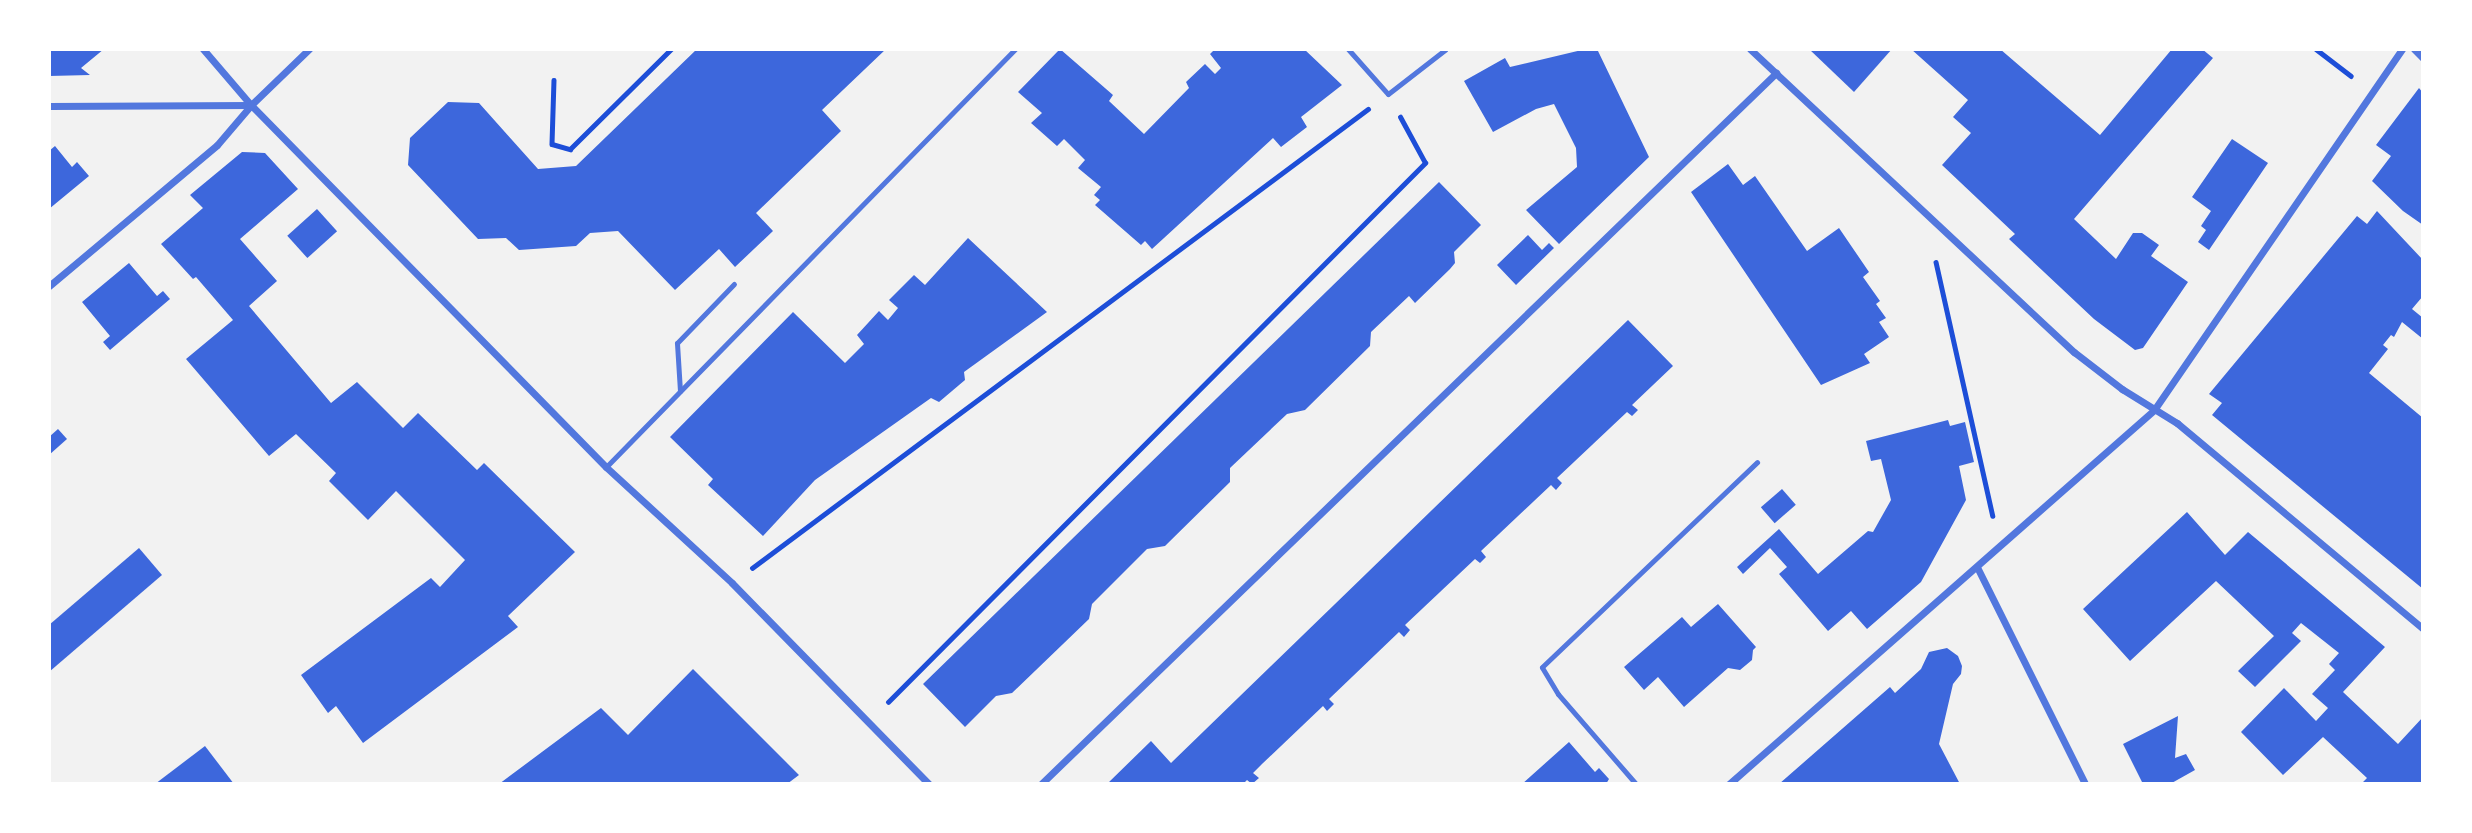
<!DOCTYPE html>
<style>
body{margin:0}
#map{position:relative;width:2472px;height:833px;overflow:hidden;background:#f2f2f2;font-family:Jost,sans-serif}
div>[style]{position:absolute}
.building>*{inset:0;background:#3d67dc;transform-origin:0 0}
.path>*{height:4.5px;margin:-2.25px;padding:0 2.25px;transform-origin:2.25px;border-radius:2.25px;background:#1d4ed8}
.service>*{height:5px;margin:-2.5px;padding:0 2.5px;transform-origin:2.5px;border-radius:2.5px;background:#5277de}
.minor>*{height:7px;margin:-3.5px;padding:0 3.5px;transform-origin:3.5px;border-radius:3.5px;background:#5277de}
span{translate:-50% -50%;white-space:nowrap;text-align:center;line-height:1.15;-webkit-text-stroke:6px #fff;paint-order:stroke}
.frame{position:absolute;inset:0;border:51px solid #fff;pointer-events:none}
</style>
<div id="map">
<div class="building">
<div style="clip-path:polygon(49px 49px,104px 49px,81px 68px,90px 75px,49px 76px)"></div>
<div style="clip-path:polygon(697px 49px,886px 49px,822px 110px,841px 131px,756px 213px,773px 231px,735px 267px,719px 249px,675px 290px,618px 231px,590px 233px,576px 246px,519px 250px,506px 238px,478px 239px,408px 165px,410px 138px,448px 102px,479px 103px,538px 169px,576px 166px)"></div>
<div style="clip-path:polygon(1060px 49px,1113px 95px,1109px 101px,1144px 134px,1189px 88px,1186px 82px,1205px 64px,1215px 74px,1221px 68px,1210px 54px,1215px 49px,1304px 49px,1342px 85px,1301px 117px,1307px 127px,1281px 147px,1273px 138px,1152px 249px,1145px 241px,1141px 245px,1095px 205px,1100px 200px,1094px 195px,1101px 187px,1078px 168px,1085px 160px,1064px 139px,1057px 146px,1031px 123px,1042px 113px,1018px 92px)"></div>
<div style="clip-path:polygon(1586px 49px,1598px 51px,1649px 157px,1559px 244px,1526px 210px,1577px 167px,1576px 148px,1554px 104px,1536px 109px,1493px 132px,1464px 81px,1505px 58px,1510px 67px)"></div>
<div style="clip-path:polygon(1809px 49px,1892px 49px,1854px 92px)"></div>
<div style="clip-path:polygon(1911px 49px,2000px 49px,2100px 135px,2172px 49px,2202px 49px,2213px 58px,2074px 219px,2116px 259px,2133px 233px,2142px 233px,2159px 245px,2151px 256px,2188px 282px,2143px 348px,2135px 350px,2094px 319px,2009px 239px,2015px 234px,1942px 165px,1971px 133px,1953px 117px,1968px 100px)"></div>
<div style="clip-path:polygon(2419px 88px,2423px 93px,2423px 225px,2403px 211px,2372px 181px,2391px 156px,2376px 145px)"></div>
<div style="clip-path:polygon(2232px 139px,2268px 163px,2209px 250px,2198px 242px,2206px 230px,2201px 226px,2211px 211px,2192px 197px)"></div>
<div style="clip-path:polygon(55px 146px,72px 167px,77px 162px,89px 176px,49px 209px,49px 151px)"></div>
<div style="clip-path:polygon(242px 152px,265px 153px,298px 189px,240px 239px,277px 281px,249px 306px,331px 403px,357px 382px,403px 428px,418px 413px,477px 470px,484px 463px,575px 552px,508px 616px,518px 627px,363px 743px,336px 706px,328px 713px,301px 675px,431px 578px,440px 587px,465px 560px,396px 491px,368px 520px,329px 481px,336px 473px,296px 434px,269px 456px,186px 359px,233px 320px,196px 277px,193px 279px,161px 244px,203px 208px,190px 195px)"></div>
<div style="clip-path:polygon(1728px 164px,1743px 185px,1755px 176px,1807px 251px,1839px 228px,1869px 272px,1863px 277px,1880px 301px,1876px 304px,1886px 318px,1879px 322px,1889px 337px,1864px 354px,1870px 363px,1821px 385px,1691px 192px)"></div>
<div style="clip-path:polygon(1439px 182px,1481px 225px,1454px 252px,1455px 263px,1450px 269px,1415px 303px,1409px 296px,1371px 332px,1370px 346px,1305px 410px,1287px 414px,1230px 468px,1230px 482px,1165px 546px,1147px 549px,1092px 604px,1089px 619px,1012px 693px,996px 696px,965px 727px,923px 684px)"></div>
<div style="left:317px;top:209px;width:30px;height:40px;rotate:48deg"></div>
<div style="clip-path:polygon(2377px 211px,2423px 260px,2423px 296px,2412px 309px,2423px 318px,2423px 339px,2402px 322px,2394px 337px,2391px 335px,2383px 345px,2388px 349px,2369px 373px,2423px 418px,2423px 589px,2212px 415px,2222px 403px,2209px 394px,2357px 216px,2367px 224px)"></div>
<div style="clip-path:polygon(1528px 235px,1542px 250px,1549px 243px,1554px 248px,1516px 285px,1497px 265px)"></div>
<div style="clip-path:polygon(968px 238px,1047px 312px,964px 372px,965px 380px,939px 402px,931px 398px,815px 480px,763px 536px,708px 485px,713px 479px,670px 437px,793px 312px,845px 363px,864px 344px,857px 335px,879px 311px,888px 320px,898px 308px,889px 300px,914px 275px,925px 285px)"></div>
<div style="clip-path:polygon(129px 263px,157px 296px,163px 291px,170px 299px,110px 350px,103px 342px,110px 336px,82px 302px)"></div>
<div style="clip-path:polygon(1628px 320px,1673px 366px,1632px 405px,1638px 410px,1632px 416px,1627px 412px,1557px 478px,1562px 483px,1556px 490px,1551px 485px,1481px 551px,1486px 557px,1480px 563px,1475px 559px,1405px 625px,1410px 630px,1404px 637px,1399px 632px,1329px 699px,1334px 704px,1327px 711px,1323px 706px,1262px 764px,1253px 773px,1259px 778px,1252px 784px,1247px 780px,1243px 784px,1107px 784px,1151px 741px,1171px 763px)"></div>
<div style="clip-path:polygon(1948px 420px,1950px 426px,1965px 422px,1974px 462px,1959px 466px,1966px 500px,1921px 582px,1867px 629px,1851px 611px,1828px 631px,1779px 574px,1787px 567px,1770px 548px,1743px 574px,1737px 567px,1779px 529px,1818px 574px,1868px 531px,1873px 532px,1891px 500px,1881px 459px,1871px 461px,1866px 441px)"></div>
<div style="clip-path:polygon(58px 429px,67px 439px,49px 455px,49px 437px)"></div>
<div style="left:1782px;top:489px;width:21px;height:28px;rotate:49deg"></div>
<div style="clip-path:polygon(2187px 512px,2225px 555px,2248px 532px,2385px 647px,2343px 692px,2398px 744px,2423px 717px,2423px 784px,2361px 784px,2367px 778px,2323px 737px,2283px 775px,2241px 732px,2284px 688px,2316px 721px,2328px 708px,2312px 694px,2335px 670px,2329px 664px,2339px 653px,2301px 623px,2292px 633px,2301px 641px,2255px 687px,2238px 671px,2274px 636px,2216px 581px,2130px 661px,2083px 609px)"></div>
<div style="clip-path:polygon(139px 548px,162px 575px,49px 672px,49px 625px)"></div>
<div style="clip-path:polygon(1718px 604px,1756px 647px,1753px 650px,1752px 660px,1740px 670px,1728px 668px,1684px 707px,1658px 677px,1644px 690px,1624px 667px,1682px 617px,1691px 627px)"></div>
<div style="clip-path:polygon(1947px 648px,1958px 656px,1962px 666px,1961px 674px,1953px 684px,1939px 744px,1960px 784px,1779px 784px,1890px 687px,1895px 693px,1921px 669px,1929px 652px)"></div>
<div style="clip-path:polygon(693px 669px,799px 775px,787px 784px,499px 784px,601px 708px,628px 735px)"></div>
<div style="clip-path:polygon(2178px 716px,2175px 758px,2186px 754px,2195px 770px,2170px 784px,2143px 784px,2123px 744px)"></div>
<div style="clip-path:polygon(1569px 742px,1595px 772px,1599px 768px,1609px 779px,1606px 784px,1522px 784px)"></div>
<div style="clip-path:polygon(205px 746px,234px 784px,155px 784px)"></div>
</div>
<div class="path">
<div style="left:2316px;top:49px;width:44px;rotate:37.6deg"></div>
<div style="left:554px;top:80px;width:64px;rotate:91.8deg"></div>
<div style="left:552px;top:144px;width:19px;rotate:16deg"></div>
<div style="left:570px;top:149px;width:142px;rotate:-44.7deg"></div>
<div style="left:1936px;top:262px;width:260px;rotate:77.4deg"></div>
<div style="left:752px;top:568px;width:768px;rotate:-36.69deg"></div>
<div style="left:888px;top:702px;width:761px;rotate:-45.11deg"></div>
<div style="left:1425px;top:163px;width:52px;rotate:-118.5deg"></div>
</div>
<div class="service">
<div style="left:1348px;top:49px;width:60px;rotate:48.4deg"></div>
<div style="left:1388px;top:94px;width:73px;rotate:-37.8deg"></div>
<div style="left:680px;top:391px;width:48px;rotate:-93.6deg"></div>
<div style="left:677px;top:343px;width:82px;rotate:-46deg"></div>
<div style="left:606px;top:467px;width:585px;rotate:-45.62deg"></div>
<div style="left:1636px;top:784px;width:119px;rotate:-130.9deg"></div>
<div style="left:1558px;top:694px;width:31px;rotate:-121deg"></div>
<div style="left:1542px;top:667px;width:297px;rotate:-43.6deg"></div>
</div>
<div class="minor">
<div style="left:203px;top:49px;width:74px;rotate:49.4deg"></div>
<div style="left:251px;top:105px;width:507px;rotate:45.56deg"></div>
<div style="left:606px;top:467px;width:171px;rotate:42.6deg"></div>
<div style="left:732px;top:583px;width:281px;rotate:45.6deg"></div>
<div style="left:1750px;top:49px;width:444px;rotate:43.1deg"></div>
<div style="left:2074px;top:352px;width:61px;rotate:37.6deg"></div>
<div style="left:2122px;top:389px;width:65px;rotate:31.7deg"></div>
<div style="left:2177px;top:423px;width:321px;rotate:39.9deg"></div>
<div style="left:2414px;top:49px;width:13px;rotate:45deg"></div>
<div style="left:49px;top:106px;width:202px;rotate:-0.3deg"></div>
<div style="left:49px;top:286px;width:219px;rotate:-40deg"></div>
<div style="left:217px;top:145px;width:52px;rotate:-49.6deg"></div>
<div style="left:251px;top:105px;width:81px;rotate:-44deg"></div>
<div style="left:1977px;top:567px;width:242px;rotate:63.5deg"></div>
<div style="left:1041px;top:784px;width:1023px;rotate:-44.05deg"></div>
<div style="left:1729px;top:784px;width:566px;rotate:-41.35deg"></div>
<div style="left:2154px;top:410px;width:438px;rotate:-55.5deg"></div>
</div>
<div class="frame"></div>
</div>
